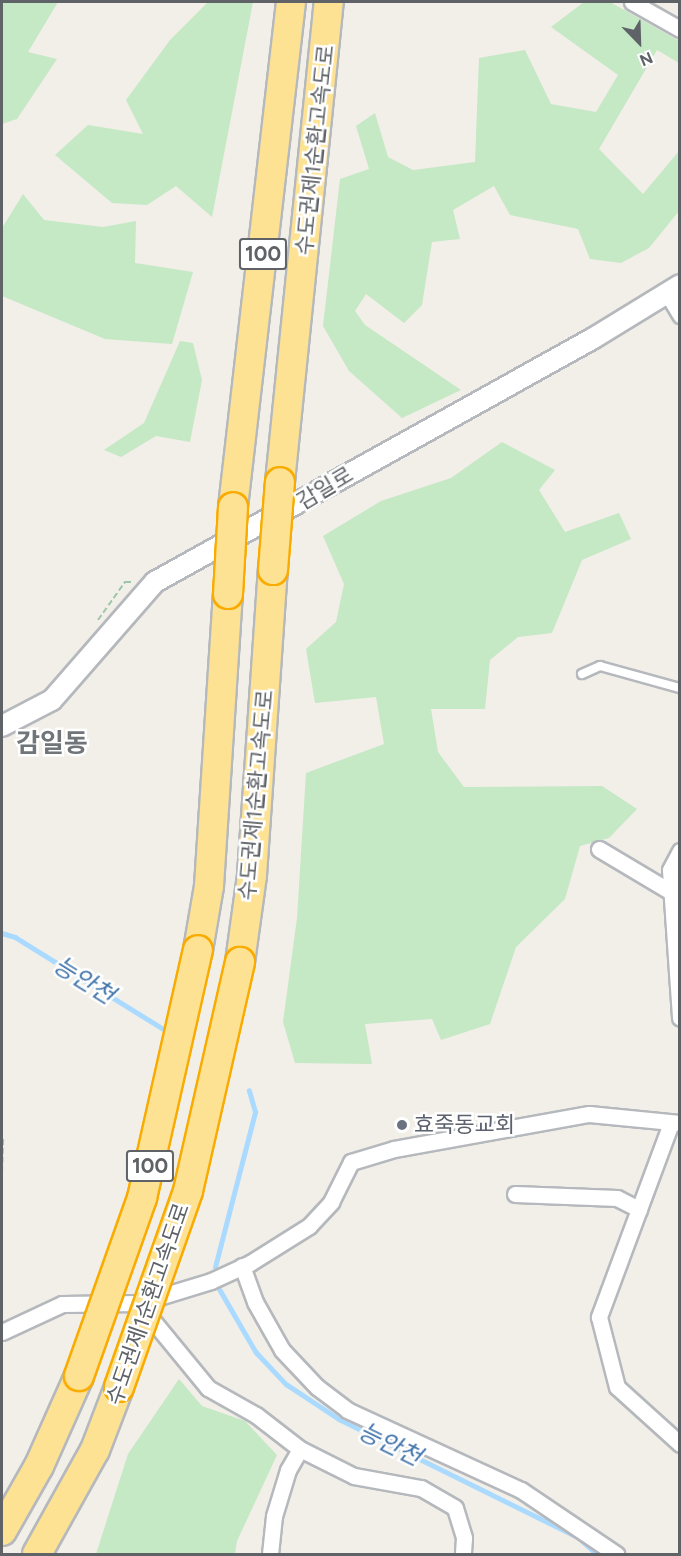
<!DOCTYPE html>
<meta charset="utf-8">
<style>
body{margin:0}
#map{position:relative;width:681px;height:1556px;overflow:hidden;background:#f1efe8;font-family:Figtree,"Noto Sans KR",sans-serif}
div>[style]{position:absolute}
.green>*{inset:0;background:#c5e8c5}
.stream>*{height:4.5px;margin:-2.25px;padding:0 2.25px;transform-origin:2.25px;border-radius:2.25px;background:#aadaff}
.path>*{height:2px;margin-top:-1px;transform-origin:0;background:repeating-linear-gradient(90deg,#9cc7a9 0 6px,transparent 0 9px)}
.roads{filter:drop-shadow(2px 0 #b5b8bc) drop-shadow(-2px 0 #b5b8bc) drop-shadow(0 2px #b5b8bc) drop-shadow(0 -2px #b5b8bc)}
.service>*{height:8px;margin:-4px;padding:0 4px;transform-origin:4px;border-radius:4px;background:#fff}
.minor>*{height:15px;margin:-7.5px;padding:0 7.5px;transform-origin:7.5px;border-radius:7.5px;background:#fff}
.tertiary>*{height:20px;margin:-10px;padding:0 10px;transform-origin:10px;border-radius:10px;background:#fff}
.motorway>*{height:28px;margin:-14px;padding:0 14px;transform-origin:14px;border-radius:14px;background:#fde293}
.bridges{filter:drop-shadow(2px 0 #f9ab00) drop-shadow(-2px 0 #f9ab00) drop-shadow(0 2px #f9ab00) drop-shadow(0 -2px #f9ab00)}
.motorway-bridge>*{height:28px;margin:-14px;padding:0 14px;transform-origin:14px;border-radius:14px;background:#fde293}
.dots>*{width:16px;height:16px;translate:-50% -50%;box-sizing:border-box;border:3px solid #fff;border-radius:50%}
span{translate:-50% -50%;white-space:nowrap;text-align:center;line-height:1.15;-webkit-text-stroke:5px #fff;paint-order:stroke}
.shield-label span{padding:2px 4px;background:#fff;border:2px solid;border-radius:4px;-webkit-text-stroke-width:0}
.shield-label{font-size:21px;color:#5f6368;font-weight:700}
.street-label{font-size:22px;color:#5f6368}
.worship-label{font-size:22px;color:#5b616d}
.left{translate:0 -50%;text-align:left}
.water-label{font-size:24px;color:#4174aa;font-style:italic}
.quarter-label{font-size:26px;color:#70757a;font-weight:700}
.frame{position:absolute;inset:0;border:3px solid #5f6368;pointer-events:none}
.north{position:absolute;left:609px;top:12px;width:60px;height:60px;-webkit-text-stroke:4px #fff;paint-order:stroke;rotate:157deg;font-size:16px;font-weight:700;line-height:24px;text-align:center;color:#5f6368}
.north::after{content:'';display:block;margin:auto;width:21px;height:27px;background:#5f6368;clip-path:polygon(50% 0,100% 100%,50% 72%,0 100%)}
</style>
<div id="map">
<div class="green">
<div style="clip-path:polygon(2px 2px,58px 2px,28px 52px,57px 59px,17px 119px,2px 124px)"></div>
<div style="clip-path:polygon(208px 2px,253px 2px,212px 217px,176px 186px,147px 205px,112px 203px,55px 155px,88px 125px,143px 134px,126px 100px,170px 40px)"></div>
<div style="clip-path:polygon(584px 2px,610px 2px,679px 41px,679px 63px,657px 50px,599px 149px,643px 194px,679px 151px,679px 211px,649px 248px,621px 263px,590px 259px,578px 229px,510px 215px,494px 186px,453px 210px,460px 239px,432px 242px,422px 305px,404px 323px,366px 294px,355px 311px,365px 325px,461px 390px,402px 418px,349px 371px,323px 326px,340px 179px,369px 169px,356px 126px,375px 113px,388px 157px,413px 170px,475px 162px,479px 58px,525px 50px,551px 104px,596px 112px,618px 75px,551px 27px)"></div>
<div style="clip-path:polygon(23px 194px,44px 220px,103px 227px,136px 221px,135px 263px,193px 272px,172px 344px,105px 339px,2px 296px,2px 228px)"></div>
<div style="clip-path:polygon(180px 341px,193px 343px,202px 380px,190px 442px,156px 436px,121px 457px,104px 450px,144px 423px)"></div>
<div style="clip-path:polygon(502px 442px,555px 470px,539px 490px,565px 532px,619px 513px,631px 539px,582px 560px,552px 633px,518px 637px,490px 660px,485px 709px,431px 709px,438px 752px,464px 787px,602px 786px,637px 809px,609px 838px,580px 846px,565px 899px,516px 947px,490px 1024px,441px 1040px,432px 1019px,365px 1024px,372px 1064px,295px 1063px,283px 1022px,297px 918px,306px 773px,384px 744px,376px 697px,315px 703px,306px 649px,336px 622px,344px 584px,323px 536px,381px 501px,451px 478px)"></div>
<div style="clip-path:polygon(179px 1379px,202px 1406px,245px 1421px,277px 1455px,237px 1541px,235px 1554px,96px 1554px,128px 1454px)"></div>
</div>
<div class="stream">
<div style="left:2px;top:933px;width:14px;rotate:17deg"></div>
<div style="left:15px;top:937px;width:176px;rotate:31.8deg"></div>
<div style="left:215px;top:1267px;width:160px;rotate:-75.5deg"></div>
<div style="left:255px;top:1112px;width:22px;rotate:-106deg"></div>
<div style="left:220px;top:1290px;width:72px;rotate:59.9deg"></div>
<div style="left:256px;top:1352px;width:44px;rotate:46.8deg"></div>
<div style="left:286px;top:1384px;width:64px;rotate:33.4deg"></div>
<div style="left:339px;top:1419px;width:267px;rotate:26.3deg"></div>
<div style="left:578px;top:1537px;width:25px;rotate:42deg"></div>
</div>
<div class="path">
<div style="left:98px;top:620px;width:47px;rotate:-54.6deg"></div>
<div style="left:125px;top:582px;width:8px"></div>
<div style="left:2px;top:1172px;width:34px;rotate:-88deg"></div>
</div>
<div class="roads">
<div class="service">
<div style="left:582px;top:674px;width:20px;rotate:-24deg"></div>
<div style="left:600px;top:666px;width:83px;rotate:15.4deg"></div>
</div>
<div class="minor">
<div style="left:632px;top:2px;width:55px;rotate:29.4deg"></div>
<div style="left:667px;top:293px;width:26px;rotate:59deg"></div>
<div style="left:599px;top:849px;width:84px;rotate:30.8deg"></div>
<div style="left:680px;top:851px;width:21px;rotate:118deg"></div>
<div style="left:670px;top:870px;width:148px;rotate:86.1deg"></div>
<div style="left:671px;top:1123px;width:207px;rotate:110.4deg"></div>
<div style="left:599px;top:1317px;width:72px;rotate:75.6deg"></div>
<div style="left:617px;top:1387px;width:85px;rotate:42.1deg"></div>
<div style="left:515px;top:1194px;width:102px;rotate:2.2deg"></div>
<div style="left:617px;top:1198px;width:25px;rotate:27deg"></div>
<div style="left:242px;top:1266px;width:38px;rotate:70deg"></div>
<div style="left:255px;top:1302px;width:55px;rotate:60.6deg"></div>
<div style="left:282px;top:1350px;width:51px;rotate:46.6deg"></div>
<div style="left:317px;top:1387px;width:38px;rotate:37deg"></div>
<div style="left:347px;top:1410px;width:192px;rotate:24.7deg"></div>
<div style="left:521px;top:1490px;width:115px;rotate:34deg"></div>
<div style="left:144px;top:1310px;width:101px;rotate:50.6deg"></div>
<div style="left:208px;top:1388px;width:55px;rotate:29.4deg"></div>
<div style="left:256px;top:1415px;width:56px;rotate:37.7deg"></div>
<div style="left:300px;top:1449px;width:60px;rotate:26.6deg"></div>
<div style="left:354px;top:1476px;width:68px;rotate:10.2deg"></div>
<div style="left:421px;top:1488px;width:39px;rotate:30deg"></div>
<div style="left:455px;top:1508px;width:31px;rotate:73deg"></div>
<div style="left:464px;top:1538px;width:16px;rotate:94deg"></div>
<div style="left:2px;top:1332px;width:66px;rotate:-25deg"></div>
<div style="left:62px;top:1304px;width:77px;rotate:-0.7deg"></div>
<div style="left:139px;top:1303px;width:75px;rotate:-17deg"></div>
<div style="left:211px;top:1281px;width:43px;rotate:-24.8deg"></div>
<div style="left:250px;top:1263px;width:70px;rotate:-32.1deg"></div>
<div style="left:309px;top:1226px;width:33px;rotate:-47deg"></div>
<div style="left:331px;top:1202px;width:45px;rotate:-63.4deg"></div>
<div style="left:351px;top:1162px;width:45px;rotate:-16.8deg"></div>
<div style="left:394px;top:1149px;width:198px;rotate:-10.2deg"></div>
<div style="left:589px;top:1114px;width:91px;rotate:5.6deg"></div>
<div style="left:270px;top:1554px;width:38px;rotate:-84deg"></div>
<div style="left:274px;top:1516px;width:48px;rotate:-73.1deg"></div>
<div style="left:288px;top:1470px;width:24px;rotate:-60deg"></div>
</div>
<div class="tertiary">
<div style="left:2px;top:726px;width:56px;rotate:-27.5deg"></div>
<div style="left:52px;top:700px;width:157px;rotate:-48.9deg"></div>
<div style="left:155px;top:582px;width:500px;rotate:-29.08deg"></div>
<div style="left:592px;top:339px;width:103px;rotate:-31.5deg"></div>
</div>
<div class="motorway">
<div style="left:280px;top:482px;width:482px;rotate:-84.2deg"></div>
<div style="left:233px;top:507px;width:508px;rotate:-83.45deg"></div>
<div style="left:198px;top:950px;width:65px;rotate:-80.2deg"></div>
<div style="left:209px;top:886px;width:293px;rotate:-86.3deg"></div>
<div style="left:240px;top:962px;width:88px;rotate:-82.1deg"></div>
<div style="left:252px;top:875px;width:306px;rotate:-86.1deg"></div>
<div style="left:2px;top:1531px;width:75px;rotate:-60.4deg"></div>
<div style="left:39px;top:1466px;width:98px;rotate:-66deg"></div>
<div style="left:37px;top:1554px;width:119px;rotate:-60.9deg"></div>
<div style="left:95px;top:1450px;width:67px;rotate:-69.1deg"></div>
</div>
</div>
<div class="bridges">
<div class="motorway-bridge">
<div style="left:273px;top:570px;width:88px;rotate:-85.5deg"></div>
<div style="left:228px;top:594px;width:87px;rotate:-86.7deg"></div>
<div style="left:79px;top:1376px;width:189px;rotate:-70.5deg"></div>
<div style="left:142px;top:1198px;width:254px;rotate:-77.3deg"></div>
<div style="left:119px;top:1387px;width:208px;rotate:-70.6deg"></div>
<div style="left:188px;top:1191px;width:235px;rotate:-77.2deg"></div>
</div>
</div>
<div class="dots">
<div style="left:402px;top:1125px;background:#6b7280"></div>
</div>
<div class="shield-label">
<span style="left:263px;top:254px">100</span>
<span style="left:150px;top:1166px">100</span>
</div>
<div class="street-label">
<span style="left:315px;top:150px;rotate:-84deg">수도권제1순환고속도로</span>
<span style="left:325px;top:488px;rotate:-31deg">감일로</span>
<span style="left:256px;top:795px;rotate:-85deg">수도권제1순환고속도로</span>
<span style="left:148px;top:1304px;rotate:-71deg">수도권제1순환고속도로</span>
</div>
<div class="worship-label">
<span class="left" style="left:414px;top:1125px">효죽동교회</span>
</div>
<div class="water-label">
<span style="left:84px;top:980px;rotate:32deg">능안천</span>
<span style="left:390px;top:1444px;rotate:26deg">능안천</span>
</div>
<div class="quarter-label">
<span style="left:52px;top:744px">감일동</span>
</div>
<div class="frame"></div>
<div class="north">N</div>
</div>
